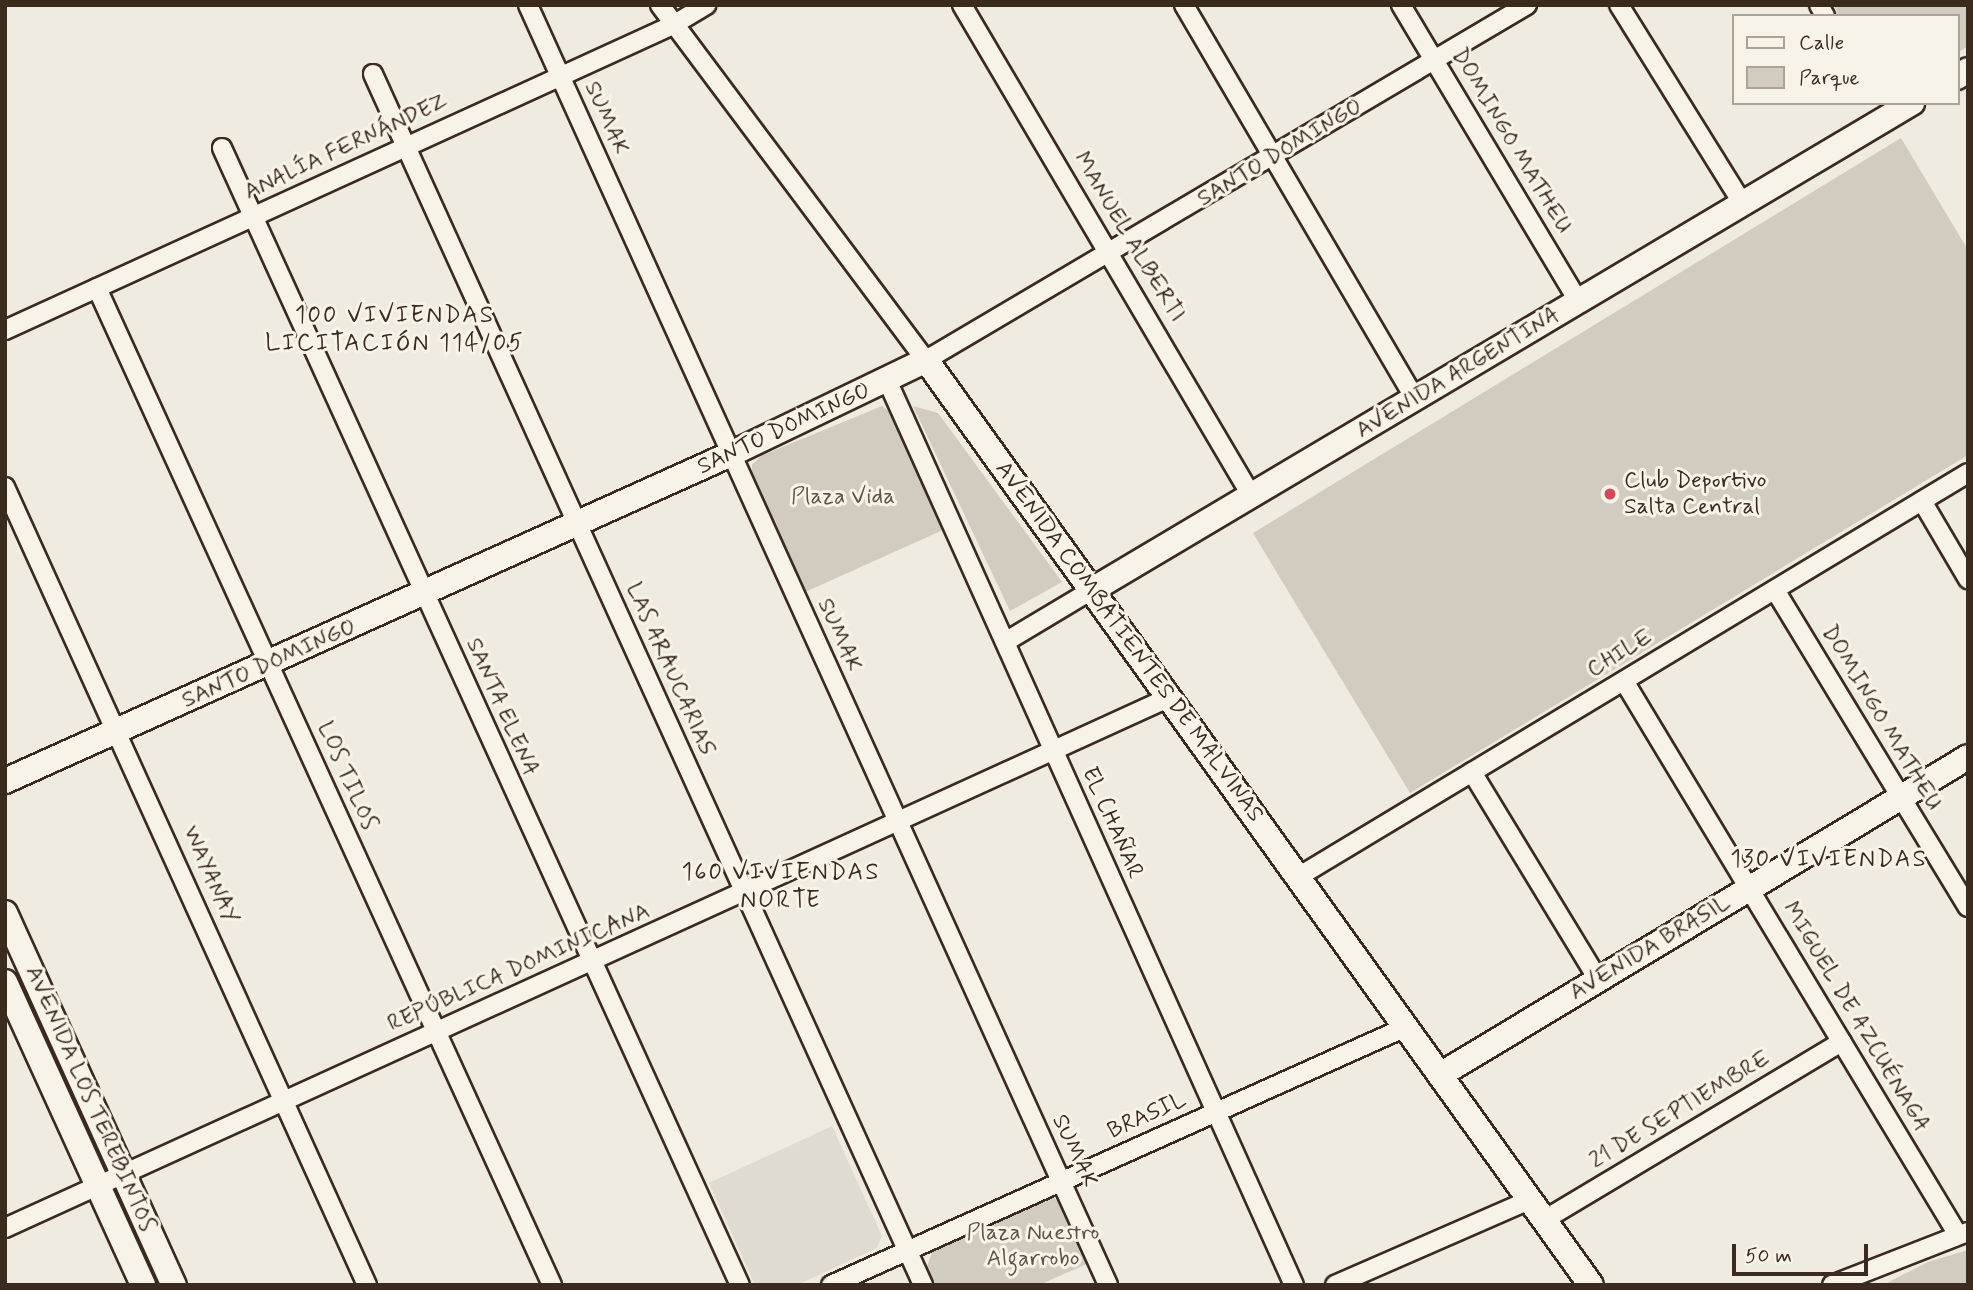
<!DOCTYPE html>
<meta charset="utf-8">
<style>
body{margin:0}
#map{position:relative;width:1973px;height:1290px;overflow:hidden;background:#efebe0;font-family:Mynerve,sans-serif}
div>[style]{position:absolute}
.built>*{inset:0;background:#e0dbd0}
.green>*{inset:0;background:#d1cbc0}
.roads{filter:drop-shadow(2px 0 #3b2a1e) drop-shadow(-2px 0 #3b2a1e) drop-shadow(0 2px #3b2a1e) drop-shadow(0 -2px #3b2a1e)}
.street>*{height:18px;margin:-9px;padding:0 9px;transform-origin:9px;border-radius:9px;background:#f7f3e8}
.secondary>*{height:24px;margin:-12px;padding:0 12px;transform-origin:12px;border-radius:12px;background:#f7f3e8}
.dots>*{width:19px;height:19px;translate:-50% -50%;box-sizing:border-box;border:4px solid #f7f3e8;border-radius:50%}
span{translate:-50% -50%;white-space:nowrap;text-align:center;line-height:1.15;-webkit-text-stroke:6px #f7f3e8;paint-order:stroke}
.street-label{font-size:23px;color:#3b2a1e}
.poi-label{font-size:23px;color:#3b2a1e}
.left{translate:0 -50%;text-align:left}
.park-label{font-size:23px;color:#605246}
.neighbourhood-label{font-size:24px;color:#3b2a1e;letter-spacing:2px}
.frame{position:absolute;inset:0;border:7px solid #3b2a1e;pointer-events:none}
.legend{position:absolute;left:1732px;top:14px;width:228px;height:91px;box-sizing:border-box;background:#f7f3e8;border:2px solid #aca397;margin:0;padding:9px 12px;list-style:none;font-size:21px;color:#3b2a1e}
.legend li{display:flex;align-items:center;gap:14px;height:35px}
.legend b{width:35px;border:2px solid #aca397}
.scale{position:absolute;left:1732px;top:1244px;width:136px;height:32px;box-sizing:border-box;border:4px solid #3b2a1e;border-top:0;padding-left:9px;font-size:21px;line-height:24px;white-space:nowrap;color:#3b2a1e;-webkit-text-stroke:5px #f7f3e8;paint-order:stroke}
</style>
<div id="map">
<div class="built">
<div style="clip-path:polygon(832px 1126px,882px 1236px,877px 1248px,797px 1285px,755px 1285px,709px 1183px)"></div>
</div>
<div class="green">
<div style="clip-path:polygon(1834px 5px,1968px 5px,1968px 46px,1957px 53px,1957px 16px,1839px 16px)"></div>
<div style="clip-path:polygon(1901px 138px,1968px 250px,1968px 455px,1410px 793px,1253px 533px)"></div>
<div style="clip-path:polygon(882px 406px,890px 412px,943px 530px,803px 593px,752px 475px,752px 465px,761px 456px)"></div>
<div style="clip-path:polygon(913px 406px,938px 413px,1062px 582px,1010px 611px)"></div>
<div style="clip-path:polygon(1054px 1198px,1061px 1204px,1089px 1263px,1039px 1285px,933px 1285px,926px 1269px,933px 1250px)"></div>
<div style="clip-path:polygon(1968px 1250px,1968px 1285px,1883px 1285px,1928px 1262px)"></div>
</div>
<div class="roads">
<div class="street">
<div style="left:528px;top:5px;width:1405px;rotate:65.62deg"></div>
<div style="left:660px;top:5px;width:444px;rotate:53.2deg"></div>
<div style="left:926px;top:360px;width:698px;rotate:-30.57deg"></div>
<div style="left:962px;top:5px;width:569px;rotate:59.47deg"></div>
<div style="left:1184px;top:5px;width:457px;rotate:59.6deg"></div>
<div style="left:1401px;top:5px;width:346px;rotate:59.1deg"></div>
<div style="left:1619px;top:5px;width:234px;rotate:58.1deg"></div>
<div style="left:1819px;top:5px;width:13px;rotate:61deg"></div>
<div style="left:373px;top:74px;width:1330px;rotate:65.57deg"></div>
<div style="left:222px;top:148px;width:1249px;rotate:65.51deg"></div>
<div style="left:97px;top:288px;width:1096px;rotate:65.47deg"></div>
<div style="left:5px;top:330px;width:734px;rotate:-24.54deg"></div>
<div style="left:673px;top:25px;width:39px;rotate:-31deg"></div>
<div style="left:887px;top:380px;width:992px;rotate:65.79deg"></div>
<div style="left:5px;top:487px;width:876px;rotate:65.6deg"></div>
<div style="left:1922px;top:501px;width:91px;rotate:59.5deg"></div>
<div style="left:1775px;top:590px;width:371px;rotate:58.7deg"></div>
<div style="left:1005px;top:642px;width:101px;rotate:-30.9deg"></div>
<div style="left:1624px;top:681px;width:647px;rotate:58.91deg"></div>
<div style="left:1472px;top:772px;width:242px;rotate:58.7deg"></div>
<div style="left:1298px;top:877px;width:782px;rotate:-31.09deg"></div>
<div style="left:1544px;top:1220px;width:347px;rotate:-30.9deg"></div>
<div style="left:5px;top:1228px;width:1278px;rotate:-24.5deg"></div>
<div style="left:831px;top:1285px;width:630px;rotate:-24.17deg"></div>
<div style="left:1335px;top:1285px;width:213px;rotate:-23.6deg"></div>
<div style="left:1832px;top:1285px;width:146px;rotate:-21.3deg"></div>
</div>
<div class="secondary">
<div style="left:1957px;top:77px;width:13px;rotate:-32deg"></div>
<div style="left:1092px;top:590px;width:954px;rotate:-30.71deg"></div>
<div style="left:5px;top:781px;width:796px;rotate:-24.25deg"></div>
<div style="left:731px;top:454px;width:216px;rotate:-25.7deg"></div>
<div style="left:926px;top:360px;width:1139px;rotate:54.29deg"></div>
<div style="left:5px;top:913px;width:409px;rotate:65.6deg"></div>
<div style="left:5px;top:982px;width:333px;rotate:65.5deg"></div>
<div style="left:1440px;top:1075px;width:616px;rotate:-31.06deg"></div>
</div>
</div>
<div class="dots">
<div style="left:1610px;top:494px;background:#d1495b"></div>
</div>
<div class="street-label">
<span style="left:606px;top:118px;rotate:66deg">SUMAK</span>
<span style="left:1511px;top:141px;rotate:59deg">DOMINGO MATHEU</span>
<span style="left:346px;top:147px;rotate:-25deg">ANALÍA FERNÁNDEZ</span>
<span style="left:1280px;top:153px;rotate:-31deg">SANTO DOMINGO</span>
<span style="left:1129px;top:237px;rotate:59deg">MANUEL ALBERTI</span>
<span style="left:1458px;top:373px;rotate:-31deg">AVENIDA ARGENTINA</span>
<span style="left:784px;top:429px;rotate:-25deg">SANTO DOMINGO</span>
<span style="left:839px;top:635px;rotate:66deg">SUMAK</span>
<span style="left:1129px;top:642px;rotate:54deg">AVENIDA COMBATIENTES DE MALVINAS</span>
<span style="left:1620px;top:654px;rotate:-31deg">CHILE</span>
<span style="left:269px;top:664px;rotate:-24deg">SANTO DOMINGO</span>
<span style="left:670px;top:669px;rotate:66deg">LAS ARAUCARIAS</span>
<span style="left:502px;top:707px;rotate:66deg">SANTA ELENA</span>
<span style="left:1881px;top:718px;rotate:59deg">DOMINGO MATHEU</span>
<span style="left:347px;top:776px;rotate:66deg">LOS TILOS</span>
<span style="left:1112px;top:823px;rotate:66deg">EL CHAÑAR</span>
<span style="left:210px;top:875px;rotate:66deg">WAYANAY</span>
<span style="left:1650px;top:948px;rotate:-31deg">AVENIDA BRASIL</span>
<span style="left:519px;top:968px;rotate:-24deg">REPÚBLICA DOMINICANA</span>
<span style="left:1856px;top:1017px;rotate:59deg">MIGUEL DE AZCUÉNAGA</span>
<span style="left:90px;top:1099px;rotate:66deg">AVENIDA LOS TEREBINTOS</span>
<span style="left:1680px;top:1110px;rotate:-31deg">21 DE SEPTIEMBRE</span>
<span style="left:1147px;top:1116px;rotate:-24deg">BRASIL</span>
<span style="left:1074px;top:1151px;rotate:65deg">SUMAK</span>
</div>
<div class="poi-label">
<span class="left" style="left:1624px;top:494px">Club Deportivo<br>Salta Central</span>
</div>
<div class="park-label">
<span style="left:843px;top:497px">Plaza Vida</span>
<span style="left:1033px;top:1246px">Plaza Nuestro<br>Algarrobo</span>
</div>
<div class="neighbourhood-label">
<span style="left:395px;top:330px">100 VIVIENDAS<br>LICITACIÓN 114/05</span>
<span style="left:1829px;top:860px">130 VIVIENDAS</span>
<span style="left:781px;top:887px">160 VIVIENDAS<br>NORTE</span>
</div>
<div class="frame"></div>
<ul class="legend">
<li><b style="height:9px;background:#f7f3e8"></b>Calle</li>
<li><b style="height:19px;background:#d1cbc0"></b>Parque</li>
</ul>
<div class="scale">50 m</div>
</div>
